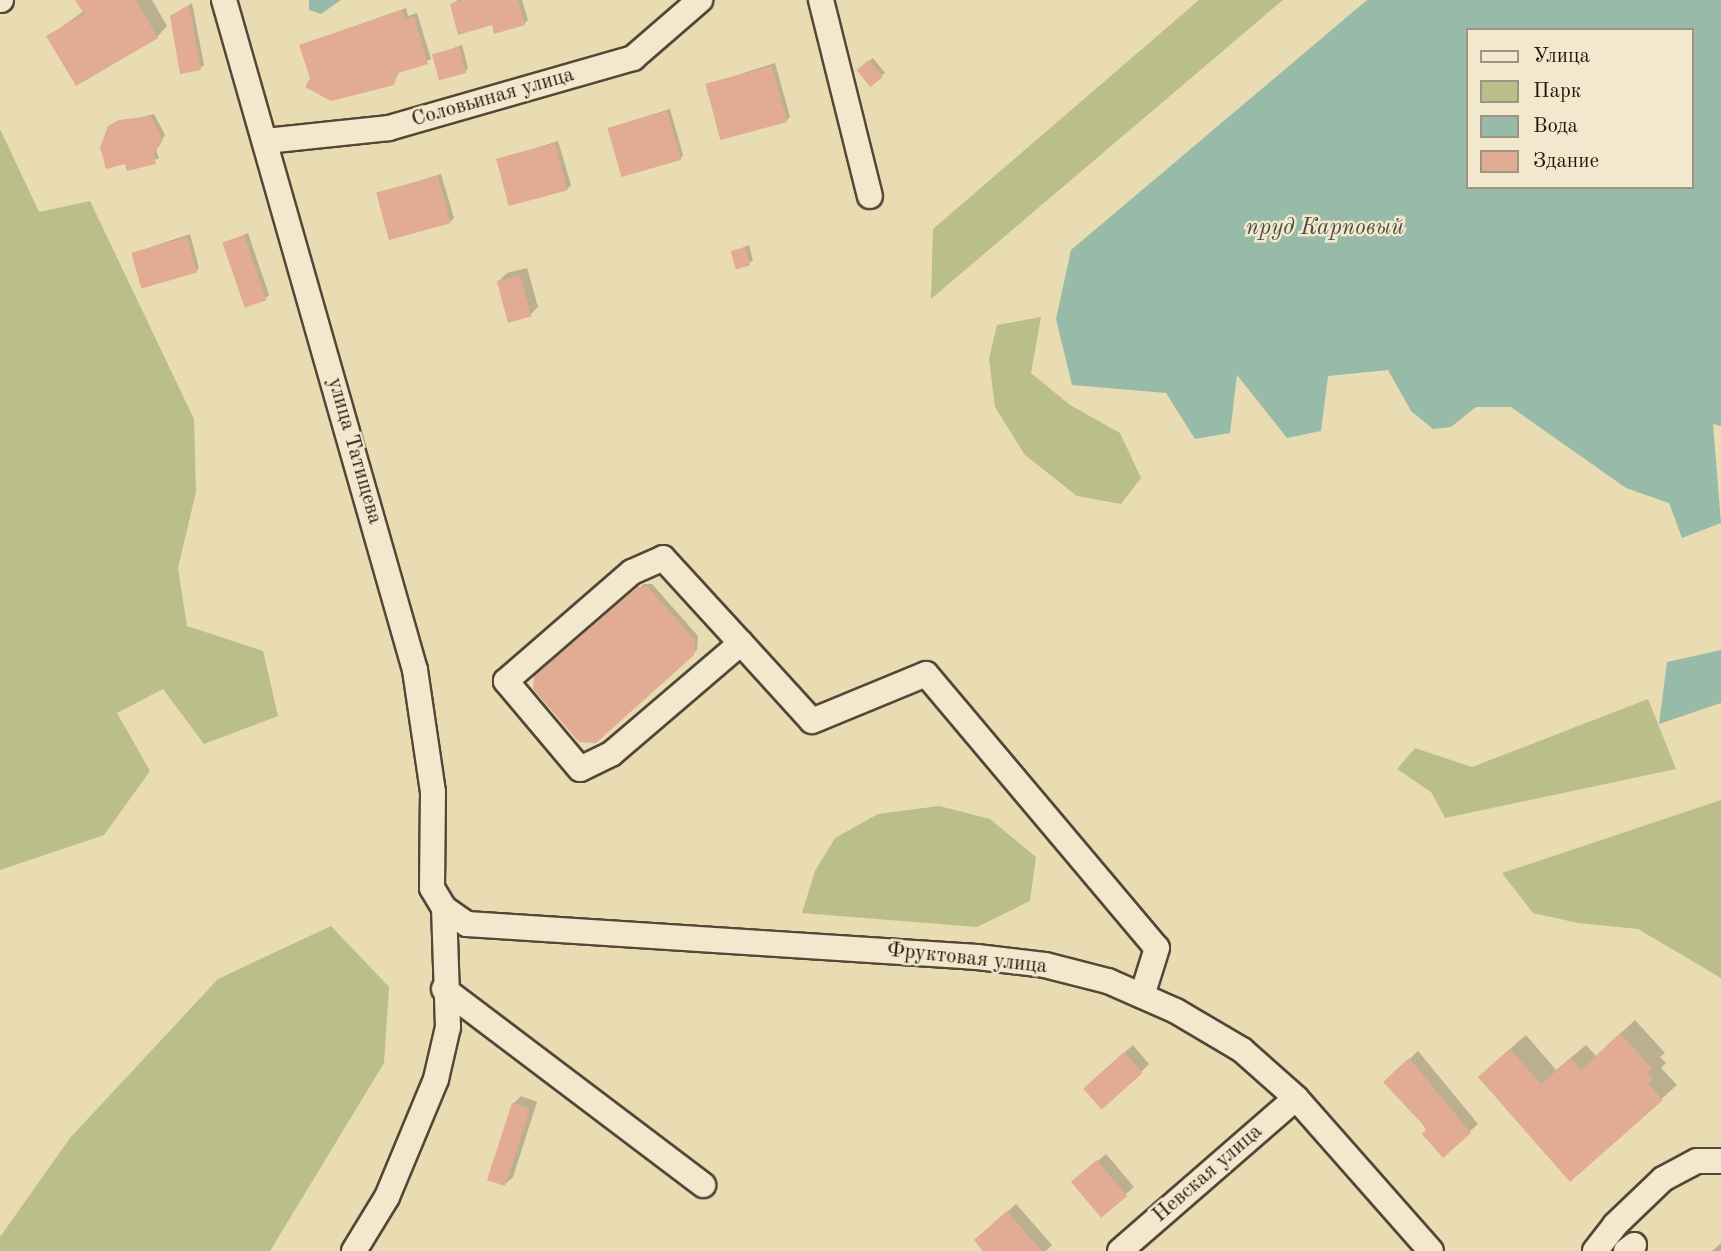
<!DOCTYPE html>
<meta charset="utf-8">
<style>
body{margin:0}
#map{position:relative;width:1721px;height:1251px;overflow:hidden;background:#e9dbb2;font-family:"Old Standard TT",serif}
div>[style]{position:absolute}
.green>*{inset:0;background:#babf89}
.water>*{inset:0;background:#98bba9}
.shadow>*{inset:0;background:#0003;transform-origin:0 0}
.building>*{inset:0;background:#e2ab93;transform-origin:0 0}
.roads{filter:drop-shadow(2px 0 #534737) drop-shadow(-2px 0 #534737) drop-shadow(0 2px #534737) drop-shadow(0 -2px #534737)}
.minor>*{height:24px;margin:-12px;padding:0 12px;transform-origin:12px;border-radius:12px;background:#f1e8cd}
span{translate:-50% -50%;white-space:nowrap;text-align:center;line-height:1.15;-webkit-text-stroke:5px #f1e8cd;paint-order:stroke}
.street-label{font-size:21px;color:#21160e}
.water-label{font-size:23px;color:#4b5044;font-style:italic}
.legend{position:absolute;left:1466px;top:28px;width:228px;height:161px;box-sizing:border-box;background:#f1e8cd;border:2px solid #9e9481;margin:0;padding:9px 12px;list-style:none;font-size:21px;color:#21160e}
.legend li{display:flex;align-items:center;gap:14px;height:35px}
.legend b{width:35px;border:2px solid #9e9481}
</style>
<div id="map">
<div class="green">
<div style="clip-path:polygon(1199px 0,1283px 0,931px 299px,933px 229px)"></div>
<div style="clip-path:polygon(0 129px,39px 212px,90px 201px,194px 419px,196px 492px,178px 568px,187px 626px,263px 651px,278px 716px,204px 744px,163px 689px,117px 713px,150px 771px,104px 835px,0 870px)"></div>
<div style="clip-path:polygon(1041px 317px,1031px 373px,1070px 405px,1120px 433px,1141px 478px,1121px 504px,1077px 496px,1025px 455px,995px 407px,989px 359px,997px 325px)"></div>
<div style="clip-path:polygon(1648px 699px,1676px 769px,1445px 818px,1431px 792px,1397px 769px,1415px 748px,1472px 767px)"></div>
<div style="clip-path:polygon(1721px 800px,1721px 978px,1638px 929px,1578px 923px,1533px 913px,1502px 873px)"></div>
<div style="clip-path:polygon(939px 806px,990px 819px,1036px 857px,1030px 901px,977px 927px,802px 913px,815px 871px,835px 838px,878px 814px)"></div>
<div style="clip-path:polygon(331px 926px,389px 987px,384px 1063px,270px 1251px,0 1251px,0 1237px,70px 1138px,218px 979px)"></div>
</div>
<div class="water">
<div style="clip-path:polygon(309px 0,341px 0,321px 14px,309px 10px)"></div>
<div style="clip-path:polygon(evenodd,1367px 0,1721px 0,1721px 426px,1713px 424px,1721px 523px,1682px 538px,1669px 503px,1626px 488px,1511px 407px,1476px 407px,1451px 427px,1433px 429px,1411px 411px,1388px 370px,1328px 376px,1321px 431px,1287px 438px,1237px 375px,1230px 433px,1195px 439px,1166px 393px,1072px 385px,1056px 319px,1071px 250px,1367px 0,1467px 30px,1691px 30px,1691px 187px,1467px 187px,1467px 30px)"></div>
<div style="clip-path:polygon(1721px 650px,1721px 703px,1659px 724px,1667px 662px)"></div>
</div>
<div class="shadow">
<div style="clip-path:polygon(77px 0,152px 0,167px 26px,157px 37px,49px 36px,84px 11px)"></div>
<div style="clip-path:polygon(522px 0,528px 20px,524px 24px,493px 23px,451px 4px,458px 0)"></div>
<div style="clip-path:polygon(192px 3px,204px 65px,200px 68px,172px 16px)"></div>
<div style="clip-path:polygon(406px 8px,408px 16px,417px 13px,431px 59px,400px 71px,393px 83px,301px 45px)"></div>
<div style="clip-path:polygon(462px 45px,468px 68px,465px 72px,434px 55px)"></div>
<div style="left:873px;top:58px;width:19px;height:18px;rotate:51deg"></div>
<div style="clip-path:polygon(775px 63px,790px 117px,787px 120px,707px 85px)"></div>
<div style="clip-path:polygon(670px 109px,683px 155px,680px 159px,609px 128px)"></div>
<div style="clip-path:polygon(154px 114px,165px 135px,156px 149px,159px 159px,126px 162px,114px 124px)"></div>
<div style="clip-path:polygon(558px 141px,571px 185px,567px 189px,498px 160px)"></div>
<div style="clip-path:polygon(441px 174px,454px 218px,450px 222px,378px 194px)"></div>
<div style="clip-path:polygon(248px 233px,269px 295px,266px 298px,225px 243px)"></div>
<div style="clip-path:polygon(190px 234px,199px 268px,196px 271px,133px 253px)"></div>
<div style="clip-path:polygon(749px 245px,753px 260px,749px 263px,733px 252px)"></div>
<div style="clip-path:polygon(527px 268px,538px 307px,530px 315px,499px 281px,507px 273px)"></div>
<div style="clip-path:polygon(644px 584px,652px 584px,698px 636px,697px 650px,595px 741px,536px 677px)"></div>
<div style="clip-path:polygon(1635px 1020px,1665px 1053px,1660px 1057px,1666px 1063px,1661px 1068px,1677px 1085px,1570px 1180px,1495px 1062px,1526px 1035px,1556px 1070px,1586px 1045px,1596px 1056px)"></div>
<div style="clip-path:polygon(1133px 1045px,1149px 1064px,1141px 1072px,1093px 1080px)"></div>
<div style="clip-path:polygon(1418px 1051px,1478px 1124px,1443px 1155px,1391px 1077px)"></div>
<div style="clip-path:polygon(521px 1096px,537px 1102px,513px 1177px,505px 1184px,513px 1104px)"></div>
<div style="clip-path:polygon(1106px 1154px,1134px 1187px,1101px 1216px,1081px 1175px)"></div>
<div style="clip-path:polygon(1016px 1204px,1052px 1245px,1046px 1251px,986px 1251px,984px 1233px)"></div>
<div style="clip-path:polygon(1721px 1243px,1721px 1251px,1712px 1251px)"></div>
</div>
<div class="building">
<div style="clip-path:polygon(75px 0,136px 0,158px 38px,76px 86px,46px 36px,84px 14px)"></div>
<div style="clip-path:polygon(463px 0,518px 0,525px 25px,494px 34px,492px 25px,458px 35px,450px 4px)"></div>
<div style="clip-path:polygon(189px 5px,201px 70px,180px 74px,170px 16px)"></div>
<div style="clip-path:polygon(402px 10px,405px 19px,414px 16px,428px 64px,398px 73px,394px 85px,331px 101px,305px 87px,310px 78px,299px 45px)"></div>
<div style="left:459px;top:47px;width:27px;height:28px;rotate:75deg"></div>
<div style="left:869px;top:60px;width:22px;height:16px;rotate:51deg"></div>
<div style="left:772px;top:66px;width:58px;height:69px;rotate:75deg"></div>
<div style="left:667px;top:111px;width:51px;height:62px;rotate:74deg"></div>
<div style="clip-path:polygon(151px 116px,163px 140px,154px 154px,156px 164px,127px 171px,125px 164px,106px 169px,100px 147px,108px 126px,119px 120px)"></div>
<div style="left:555px;top:143px;width:49px;height:61px;rotate:75deg"></div>
<div style="left:438px;top:176px;width:49px;height:64px;rotate:75deg"></div>
<div style="left:244px;top:235px;width:69px;height:23px;rotate:71deg"></div>
<div style="left:187px;top:237px;width:37px;height:58px;rotate:74deg"></div>
<div style="left:745px;top:247px;width:19px;height:15px;rotate:74deg"></div>
<div style="left:520px;top:275px;width:43px;height:24px;rotate:75deg"></div>
<div style="clip-path:polygon(638px 587px,648px 587px,695px 640px,694px 655px,596px 743px,579px 742px,533px 689px,534px 676px)"></div>
<div style="clip-path:polygon(1620px 1033px,1652px 1068px,1647px 1073px,1653px 1079px,1648px 1083px,1663px 1100px,1570px 1182px,1478px 1077px,1510px 1049px,1541px 1084px,1571px 1058px,1581px 1070px)"></div>
<div style="left:1124px;top:1052px;width:28px;height:55px;rotate:48deg"></div>
<div style="clip-path:polygon(1409px 1058px,1471px 1133px,1443px 1158px,1422px 1134px,1427px 1129px,1383px 1082px)"></div>
<div style="left:512px;top:1103px;width:19px;height:81px;rotate:18deg"></div>
<div style="left:1097px;top:1160px;width:47px;height:34px;rotate:50deg"></div>
<div style="clip-path:polygon(1007px 1211px,1042px 1251px,983px 1251px,974px 1240px)"></div>
</div>
<div class="roads">
<div class="minor">
<div style="left:0;top:0;width:1px"></div>
<div style="left:224px;top:0;width:697px;rotate:74.09deg"></div>
<div style="left:415px;top:670px;width:123px;rotate:81.6deg"></div>
<div style="left:433px;top:792px;width:96px;rotate:90.6deg"></div>
<div style="left:432px;top:888px;width:23px;rotate:59deg"></div>
<div style="left:444px;top:908px;width:28px;rotate:35deg"></div>
<div style="left:467px;top:924px;width:511px;rotate:3.7deg"></div>
<div style="left:977px;top:957px;width:68px;rotate:6.7deg"></div>
<div style="left:1045px;top:965px;width:65px;rotate:14.3deg"></div>
<div style="left:1108px;top:981px;width:74px;rotate:23.8deg"></div>
<div style="left:1176px;top:1011px;width:77px;rotate:30.6deg"></div>
<div style="left:1242px;top:1050px;width:72px;rotate:41.6deg"></div>
<div style="left:1296px;top:1098px;width:204px;rotate:48.6deg"></div>
<div style="left:821px;top:0;width:202px;rotate:76deg"></div>
<div style="left:266px;top:141px;width:124px;rotate:-6deg"></div>
<div style="left:389px;top:128px;width:254px;rotate:-16deg"></div>
<div style="left:633px;top:58px;width:89px;rotate:-40.9deg"></div>
<div style="left:741px;top:643px;width:171px;rotate:139.5deg"></div>
<div style="left:611px;top:754px;width:34px;rotate:154deg"></div>
<div style="left:580px;top:769px;width:115px;rotate:-130.1deg"></div>
<div style="left:506px;top:681px;width:167px;rotate:-40.9deg"></div>
<div style="left:632px;top:572px;width:34px;rotate:-24deg"></div>
<div style="left:663px;top:558px;width:115px;rotate:47.5deg"></div>
<div style="left:741px;top:643px;width:105px;rotate:47.7deg"></div>
<div style="left:812px;top:721px;width:123px;rotate:-22.4deg"></div>
<div style="left:926px;top:674px;width:358px;rotate:49.9deg"></div>
<div style="left:1157px;top:948px;width:50px;rotate:107.4deg"></div>
<div style="left:444px;top:989px;width:325px;rotate:37.1deg"></div>
<div style="left:354px;top:1251px;width:63px;rotate:-58.6deg"></div>
<div style="left:387px;top:1197px;width:128px;rotate:-67.4deg"></div>
<div style="left:436px;top:1079px;width:53px;rotate:-77deg"></div>
<div style="left:448px;top:1027px;width:119px;rotate:-91.9deg"></div>
<div style="left:1120px;top:1251px;width:233px;rotate:-41deg"></div>
<div style="left:1595px;top:1251px;width:33px;rotate:-52deg"></div>
<div style="left:1615px;top:1225px;width:66px;rotate:-43.8deg"></div>
<div style="left:1663px;top:1179px;width:38px;rotate:-28deg"></div>
<div style="left:1697px;top:1161px;width:24px"></div>
<div style="left:1626px;top:1251px;width:10px;rotate:-37deg"></div>
</div>
</div>
<div class="street-label">
<span style="left:493px;top:98px;rotate:-16deg">Соловьиная улица</span>
<span style="left:354px;top:451px;rotate:74deg">улица Татищева</span>
<span style="left:967px;top:959px;rotate:6deg">Фруктовая улица</span>
<span style="left:1208px;top:1174px;rotate:-41deg">Невская улица</span>
</div>
<div class="water-label">
<span style="left:1325px;top:228px">пруд Карповый</span>
</div>
<ul class="legend">
<li><b style="height:9px;background:#f1e8cd"></b>Улица</li>
<li><b style="height:19px;background:#babf89"></b>Парк</li>
<li><b style="height:19px;background:#98bba9"></b>Вода</li>
<li><b style="height:19px;background:#e2ab93"></b>Здание</li>
</ul>
</div>
